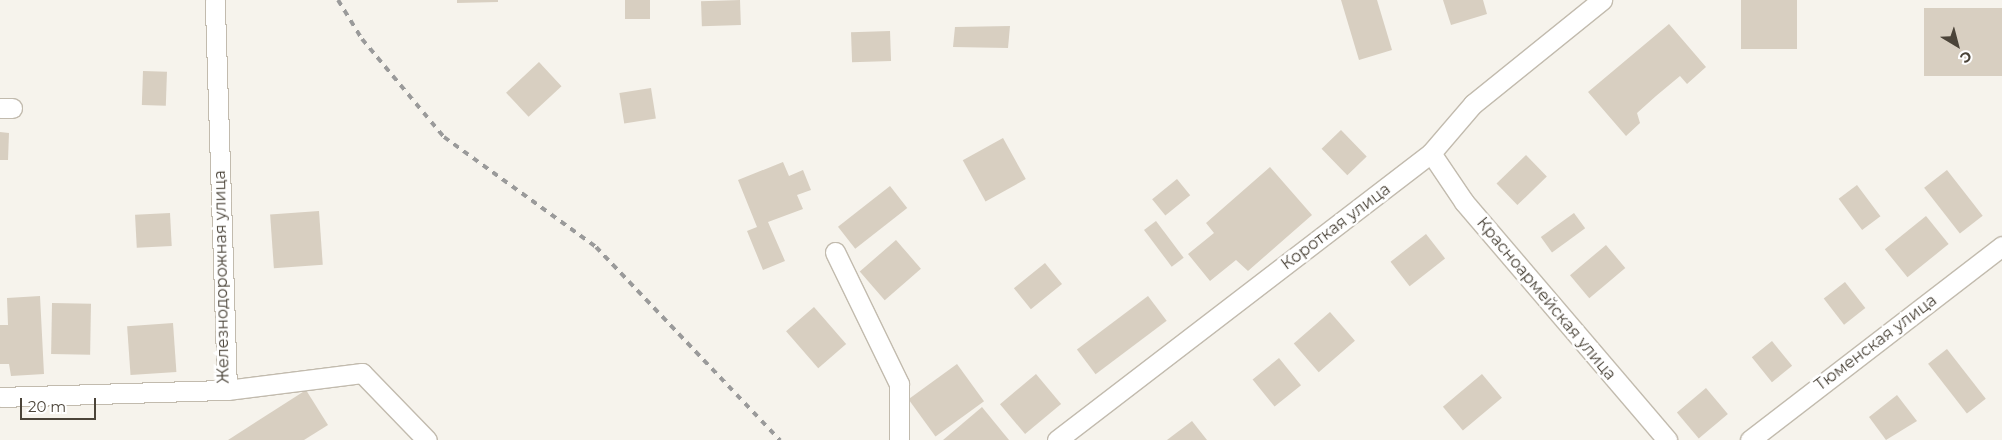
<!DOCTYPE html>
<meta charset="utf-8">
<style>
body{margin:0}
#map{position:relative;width:2002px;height:440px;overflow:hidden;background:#f6f3ec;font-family:Montserrat,sans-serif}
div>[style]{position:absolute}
.building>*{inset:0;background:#d8cfc1;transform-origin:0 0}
.roads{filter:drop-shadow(1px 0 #c2bbae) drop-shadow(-1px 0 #c2bbae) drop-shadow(0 1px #c2bbae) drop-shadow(0 -1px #c2bbae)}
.minor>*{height:19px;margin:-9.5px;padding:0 9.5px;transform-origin:9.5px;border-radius:9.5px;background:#fff}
.rail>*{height:4px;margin-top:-2px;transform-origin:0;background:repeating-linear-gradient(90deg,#9a9a9a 0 6px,transparent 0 12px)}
span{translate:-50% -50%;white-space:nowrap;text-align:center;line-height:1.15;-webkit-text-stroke:5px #fff;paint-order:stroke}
.street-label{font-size:16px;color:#4b4439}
.north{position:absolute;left:1932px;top:20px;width:50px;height:50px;-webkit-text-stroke:4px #fff;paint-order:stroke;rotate:143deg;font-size:14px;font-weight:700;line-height:20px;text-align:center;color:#4b4439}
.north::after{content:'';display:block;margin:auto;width:18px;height:22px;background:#4b4439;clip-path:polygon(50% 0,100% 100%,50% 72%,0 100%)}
.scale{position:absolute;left:20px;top:398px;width:76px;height:22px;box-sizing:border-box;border:2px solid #4b4439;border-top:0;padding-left:6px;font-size:15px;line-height:18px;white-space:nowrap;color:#4b4439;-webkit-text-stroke:4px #fff;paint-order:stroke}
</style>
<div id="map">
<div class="building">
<div style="clip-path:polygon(457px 0,498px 0,498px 2px,457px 3px)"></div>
<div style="left:625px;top:0;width:25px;height:19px"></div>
<div style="left:740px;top:0;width:25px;height:39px;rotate:88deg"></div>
<div style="clip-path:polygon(1341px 0,1377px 0,1392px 50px,1359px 60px)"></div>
<div style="clip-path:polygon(1443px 0,1483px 0,1487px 14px,1451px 25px)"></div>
<div style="left:1741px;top:0;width:56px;height:49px"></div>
<div style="left:2002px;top:8px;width:68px;height:78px;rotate:90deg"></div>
<div style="clip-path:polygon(1669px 24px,1706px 67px,1687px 84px,1680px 76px,1656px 96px,1637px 113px,1640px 123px,1626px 136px,1588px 92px)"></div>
<div style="clip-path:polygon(1010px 26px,1008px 48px,953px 47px,955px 27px)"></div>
<div style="left:890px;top:31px;width:30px;height:39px;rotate:88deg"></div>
<div style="left:539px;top:62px;width:33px;height:45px;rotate:47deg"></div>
<div style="left:143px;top:71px;width:24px;height:34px;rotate:2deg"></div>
<div style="left:651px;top:88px;width:31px;height:32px;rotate:81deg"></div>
<div style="left:1341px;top:130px;width:37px;height:27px;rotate:46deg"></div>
<div style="clip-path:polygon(0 132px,9px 133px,8px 160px,0 160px)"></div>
<div style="left:1003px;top:138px;width:47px;height:46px;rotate:61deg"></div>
<div style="left:1526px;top:155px;width:30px;height:41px;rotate:46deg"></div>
<div style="clip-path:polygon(783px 162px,789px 176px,803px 170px,811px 190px,797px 195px,803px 209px,768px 222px,785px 261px,763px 270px,747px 231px,757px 227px,738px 180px)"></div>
<div style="clip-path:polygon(1270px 167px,1312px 215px,1248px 271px,1236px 260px,1210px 281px,1188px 254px,1214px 233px,1206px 223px)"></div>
<div style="left:1947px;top:170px;width:58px;height:29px;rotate:52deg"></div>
<div style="left:1177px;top:179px;width:21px;height:32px;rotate:51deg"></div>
<div style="left:1857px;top:185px;width:39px;height:23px;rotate:53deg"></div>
<div style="left:890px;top:186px;width:28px;height:66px;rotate:52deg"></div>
<div style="left:319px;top:211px;width:54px;height:49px;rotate:86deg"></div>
<div style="left:170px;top:213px;width:33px;height:35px;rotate:87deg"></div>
<div style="left:1574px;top:213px;width:19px;height:41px;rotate:54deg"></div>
<div style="left:1926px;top:216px;width:36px;height:53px;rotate:51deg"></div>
<div style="left:1156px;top:221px;width:46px;height:15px;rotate:53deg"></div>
<div style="left:1426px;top:234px;width:31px;height:45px;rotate:52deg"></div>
<div style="left:896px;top:240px;width:38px;height:48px;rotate:49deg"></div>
<div style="left:1606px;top:245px;width:30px;height:47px;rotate:50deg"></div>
<div style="left:1045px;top:263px;width:27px;height:40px;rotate:51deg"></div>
<div style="left:1845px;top:282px;width:33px;height:27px;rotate:52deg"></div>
<div style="clip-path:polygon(40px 296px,44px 374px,11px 376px,9px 364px,0 364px,0 325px,8px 325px,7px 298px)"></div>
<div style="left:1148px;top:296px;width:31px;height:89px;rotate:53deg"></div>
<div style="left:52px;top:303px;width:39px;height:51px;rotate:1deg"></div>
<div style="left:814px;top:307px;width:49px;height:37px;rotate:49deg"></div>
<div style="left:1330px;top:312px;width:38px;height:48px;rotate:49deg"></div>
<div style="left:173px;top:323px;width:49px;height:46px;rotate:86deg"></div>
<div style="left:1772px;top:341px;width:32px;height:26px;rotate:51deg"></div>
<div style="left:1947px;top:349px;width:63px;height:24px;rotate:52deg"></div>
<div style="left:1279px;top:358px;width:35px;height:34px;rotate:51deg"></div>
<div style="left:957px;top:364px;width:46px;height:60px;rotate:54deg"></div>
<div style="left:1036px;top:374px;width:39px;height:47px;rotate:50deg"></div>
<div style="left:1482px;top:374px;width:31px;height:51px;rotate:50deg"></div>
<div style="left:1706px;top:388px;width:34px;height:38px;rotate:50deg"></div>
<div style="clip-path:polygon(306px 390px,328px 425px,304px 440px,228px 440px)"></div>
<div style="clip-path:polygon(1897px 395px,1917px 421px,1886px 440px,1869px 417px)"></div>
<div style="clip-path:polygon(982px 407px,1009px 440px,943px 440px)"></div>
<div style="clip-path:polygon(1192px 421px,1207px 440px,1167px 440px)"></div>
</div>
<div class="roads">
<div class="minor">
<div style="left:0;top:108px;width:12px"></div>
<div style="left:1431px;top:153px;width:59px;rotate:56deg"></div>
<div style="left:1464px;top:202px;width:313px;rotate:49.5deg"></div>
<div style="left:835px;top:252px;width:147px;rotate:64.1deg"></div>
<div style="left:899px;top:384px;width:56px;rotate:90deg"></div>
<div style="left:227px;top:390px;width:136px;rotate:-7.2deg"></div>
<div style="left:362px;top:373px;width:93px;rotate:45.9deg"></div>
<div style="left:0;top:397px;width:227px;rotate:-1.8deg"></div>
<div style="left:227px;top:390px;width:390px;rotate:-91.8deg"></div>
<div style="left:1057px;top:440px;width:471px;rotate:-37.5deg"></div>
<div style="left:1431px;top:153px;width:65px;rotate:-49.4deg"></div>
<div style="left:1473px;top:104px;width:166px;rotate:-38.9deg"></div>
<div style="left:1750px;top:440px;width:318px;rotate:-37.6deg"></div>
</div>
</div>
<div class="rail">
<div style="left:338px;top:0;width:46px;rotate:58.4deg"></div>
<div style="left:362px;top:39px;width:128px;rotate:50.1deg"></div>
<div style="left:444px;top:137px;width:188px;rotate:35.9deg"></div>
<div style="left:596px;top:247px;width:267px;rotate:46.4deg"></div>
</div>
<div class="street-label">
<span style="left:1336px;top:227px;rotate:-37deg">Короткая улица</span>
<span style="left:222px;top:277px;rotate:-91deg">Железнодорожная улица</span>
<span style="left:1546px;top:299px;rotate:50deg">Красноармейская улица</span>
<span style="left:1876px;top:343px;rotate:-37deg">Тюменская улица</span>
</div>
<div class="north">С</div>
<div class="scale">20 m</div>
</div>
